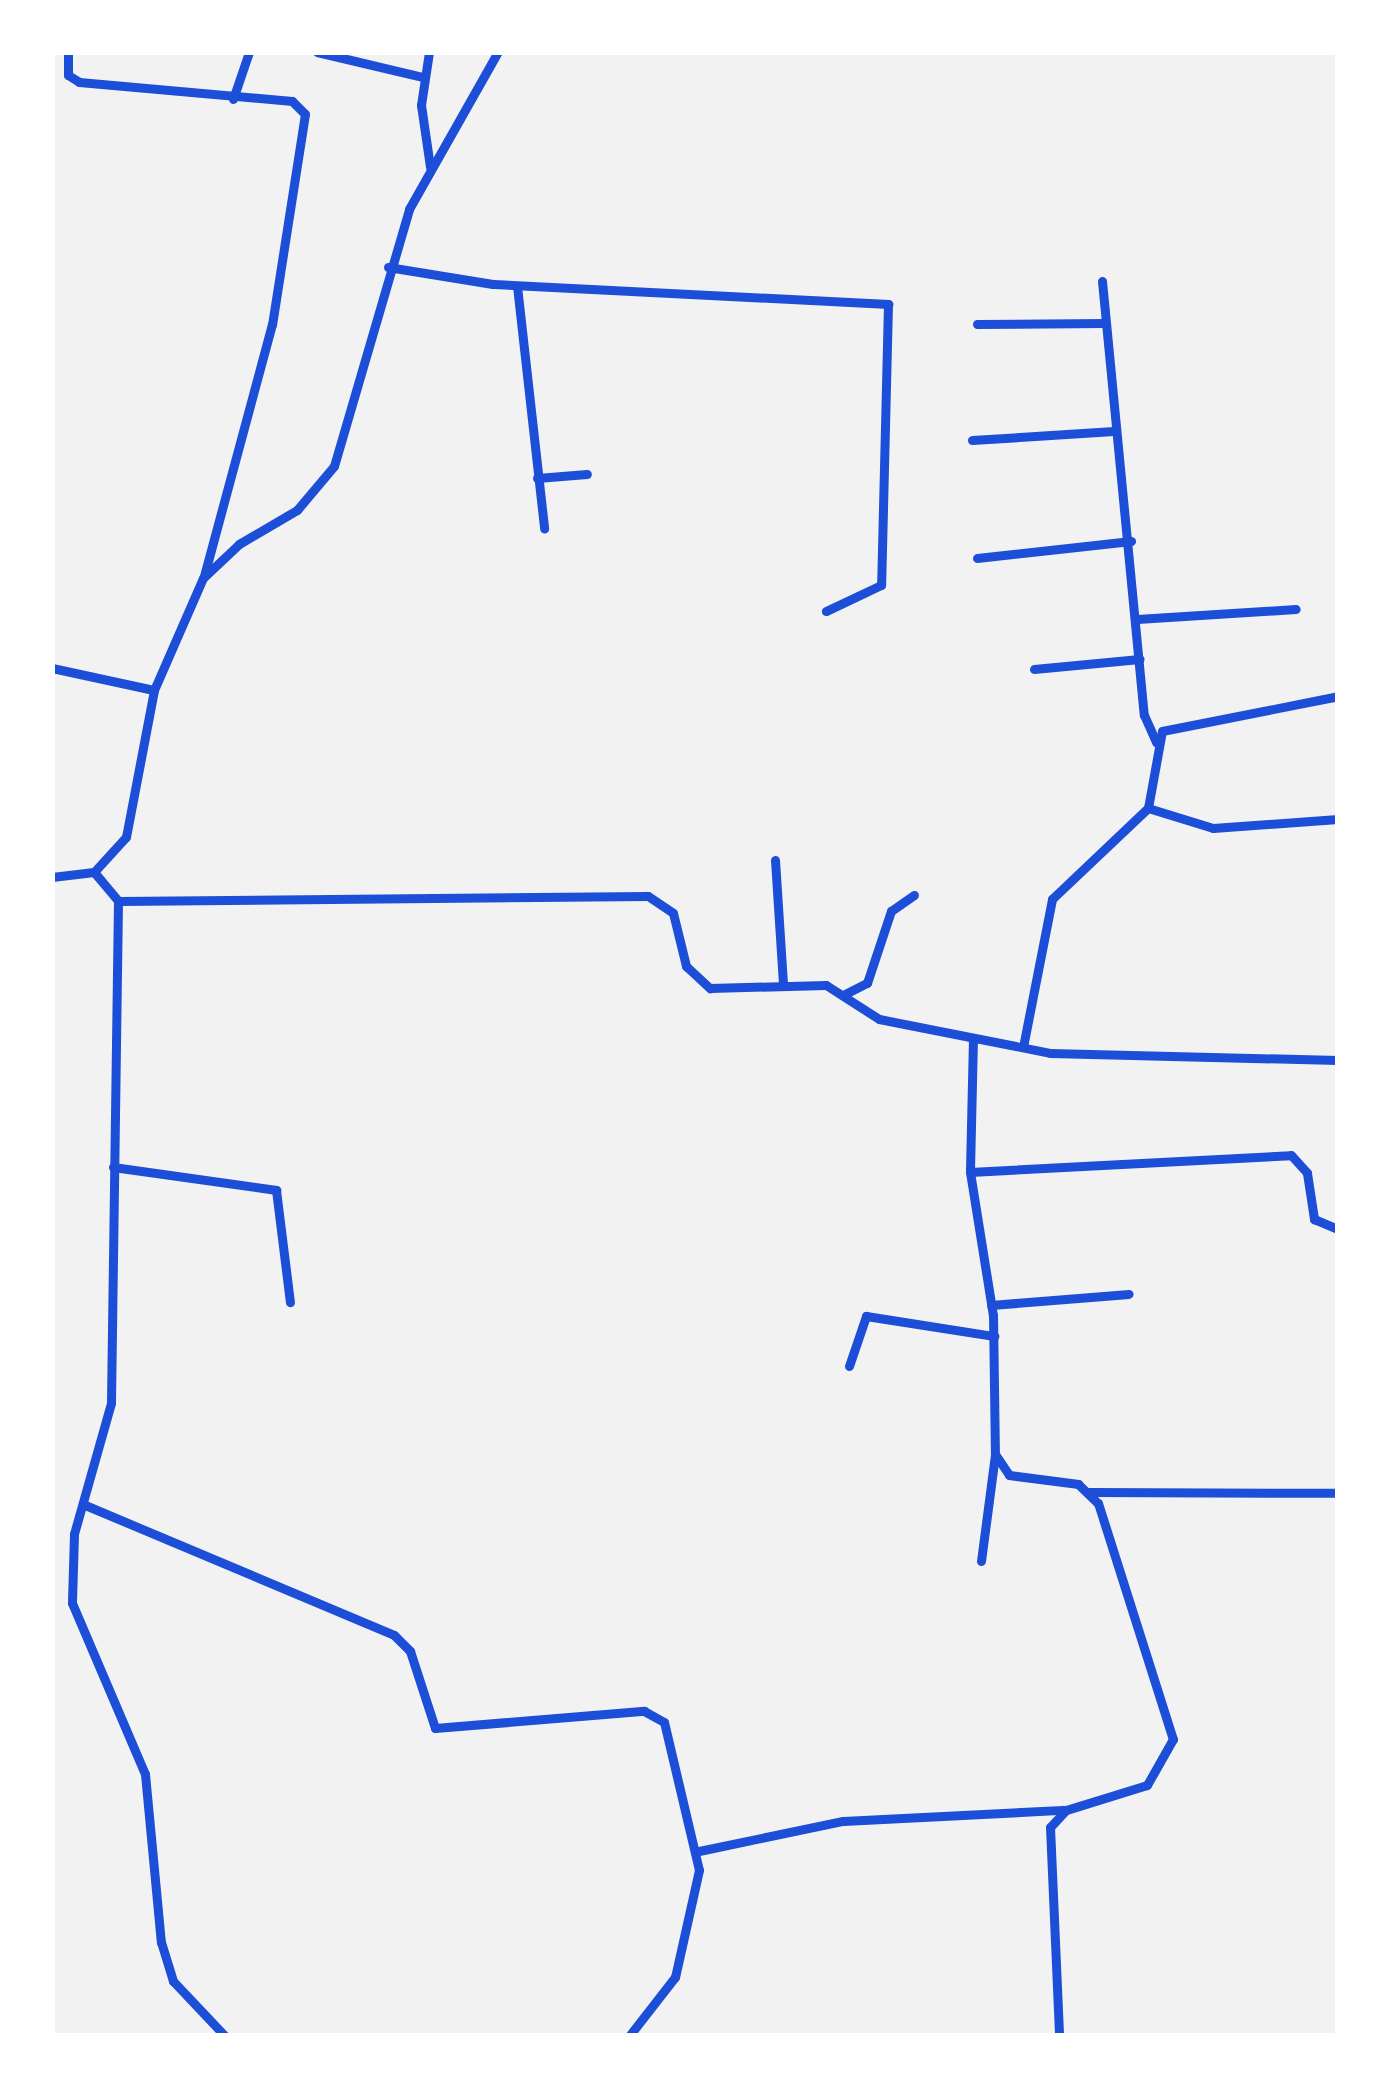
<!DOCTYPE html>
<style>
body{margin:0}
#map{position:relative;width:1390px;height:2088px;overflow:hidden;background:#f2f2f2;font-family:Mulish,sans-serif}
div>[style]{position:absolute}
.minor>*{height:9px;margin:-4.5px;padding:0 4.5px;transform-origin:4.5px;border-radius:4.5px;background:#1d4ed8}
span{translate:-50% -50%;white-space:nowrap;text-align:center;line-height:1.15;-webkit-text-stroke:9px #fff;paint-order:stroke}
.frame{position:absolute;inset:0;border:55px solid #fff;pointer-events:none}
</style>
<div id="map">
<div class="minor">
<div style="left:68px;top:52px;width:23px;rotate:90deg"></div>
<div style="left:68px;top:75px;width:13px;rotate:32deg"></div>
<div style="left:79px;top:82px;width:214px;rotate:5.1deg"></div>
<div style="left:292px;top:101px;width:18px;rotate:45deg"></div>
<div style="left:305px;top:114px;width:213px;rotate:98.9deg"></div>
<div style="left:272px;top:324px;width:261px;rotate:105.1deg"></div>
<div style="left:317px;top:52px;width:109px;rotate:13.3deg"></div>
<div style="left:429px;top:52px;width:54px;rotate:98.6deg"></div>
<div style="left:421px;top:105px;width:63px;rotate:81.7deg"></div>
<div style="left:233px;top:99px;width:50px;rotate:-71.2deg"></div>
<div style="left:388px;top:267px;width:106px;rotate:9.2deg"></div>
<div style="left:493px;top:284px;width:396px;rotate:2.9deg"></div>
<div style="left:888px;top:304px;width:281px;rotate:91.4deg"></div>
<div style="left:881px;top:585px;width:61px;rotate:154.7deg"></div>
<div style="left:1102px;top:281px;width:436px;rotate:84.5deg"></div>
<div style="left:1144px;top:715px;width:30px;rotate:66deg"></div>
<div style="left:517px;top:286px;width:244px;rotate:83.6deg"></div>
<div style="left:977px;top:324px;width:127px;rotate:-0.5deg"></div>
<div style="left:972px;top:440px;width:142px;rotate:-3.6deg"></div>
<div style="left:537px;top:478px;width:50px;rotate:-4.6deg"></div>
<div style="left:977px;top:558px;width:155px;rotate:-6.3deg"></div>
<div style="left:1137px;top:619px;width:159px;rotate:-3.6deg"></div>
<div style="left:52px;top:668px;width:104px;rotate:12.2deg"></div>
<div style="left:1034px;top:669px;width:106px;rotate:-5.4deg"></div>
<div style="left:1148px;top:808px;width:68px;rotate:17.1deg"></div>
<div style="left:1213px;top:828px;width:125px;rotate:-4.1deg"></div>
<div style="left:775px;top:860px;width:124px;rotate:86.3deg"></div>
<div style="left:94px;top:872px;width:38px;rotate:50deg"></div>
<div style="left:118px;top:901px;width:530px;rotate:-0.54deg"></div>
<div style="left:648px;top:896px;width:30px;rotate:34deg"></div>
<div style="left:673px;top:913px;width:55px;rotate:76.2deg"></div>
<div style="left:686px;top:966px;width:33px;rotate:43deg"></div>
<div style="left:710px;top:988px;width:116px;rotate:-1.5deg"></div>
<div style="left:826px;top:985px;width:63px;rotate:32.7deg"></div>
<div style="left:879px;top:1019px;width:174px;rotate:11.2deg"></div>
<div style="left:1050px;top:1053px;width:288px;rotate:1.4deg"></div>
<div style="left:52px;top:877px;width:42px;rotate:-6.8deg"></div>
<div style="left:94px;top:872px;width:47px;rotate:-47.6deg"></div>
<div style="left:126px;top:837px;width:150px;rotate:-79.2deg"></div>
<div style="left:154px;top:690px;width:122px;rotate:-66.4deg"></div>
<div style="left:203px;top:578px;width:50px;rotate:-43.4deg"></div>
<div style="left:239px;top:544px;width:67px;rotate:-30.4deg"></div>
<div style="left:297px;top:510px;width:57px;rotate:-49.9deg"></div>
<div style="left:334px;top:466px;width:268px;rotate:-73.7deg"></div>
<div style="left:409px;top:209px;width:180px;rotate:-60.5deg"></div>
<div style="left:118px;top:901px;width:502px;rotate:90.8deg"></div>
<div style="left:111px;top:1403px;width:136px;rotate:105.8deg"></div>
<div style="left:74px;top:1534px;width:69px;rotate:91.7deg"></div>
<div style="left:72px;top:1603px;width:186px;rotate:66.9deg"></div>
<div style="left:145px;top:1774px;width:169px;rotate:84.6deg"></div>
<div style="left:161px;top:1942px;width:41px;rotate:72.9deg"></div>
<div style="left:173px;top:1981px;width:76px;rotate:46.6deg"></div>
<div style="left:843px;top:995px;width:27px;rotate:-27deg"></div>
<div style="left:867px;top:983px;width:76px;rotate:-71.6deg"></div>
<div style="left:891px;top:911px;width:28px;rotate:-35deg"></div>
<div style="left:973px;top:1038px;width:134px;rotate:91.3deg"></div>
<div style="left:970px;top:1172px;width:145px;rotate:80.9deg"></div>
<div style="left:993px;top:1315px;width:139px;rotate:89.2deg"></div>
<div style="left:995px;top:1454px;width:25px;rotate:56deg"></div>
<div style="left:1009px;top:1475px;width:70px;rotate:7.4deg"></div>
<div style="left:1078px;top:1484px;width:28px;rotate:44deg"></div>
<div style="left:1098px;top:1503px;width:248px;rotate:72.4deg"></div>
<div style="left:1173px;top:1739px;width:53px;rotate:119.5deg"></div>
<div style="left:1147px;top:1785px;width:85px;rotate:162.8deg"></div>
<div style="left:1066px;top:1810px;width:23px;rotate:133deg"></div>
<div style="left:1050px;top:1827px;width:209px;rotate:87.5deg"></div>
<div style="left:1023px;top:1047px;width:151px;rotate:-78.9deg"></div>
<div style="left:1052px;top:899px;width:132px;rotate:-43.5deg"></div>
<div style="left:1148px;top:808px;width:78px;rotate:-79.7deg"></div>
<div style="left:1162px;top:731px;width:179px;rotate:-11.2deg"></div>
<div style="left:113px;top:1167px;width:165px;rotate:8deg"></div>
<div style="left:276px;top:1190px;width:113px;rotate:82.9deg"></div>
<div style="left:970px;top:1172px;width:321px;rotate:-3deg"></div>
<div style="left:1291px;top:1155px;width:24px;rotate:48deg"></div>
<div style="left:1307px;top:1173px;width:47px;rotate:81.3deg"></div>
<div style="left:1314px;top:1219px;width:26px;rotate:23deg"></div>
<div style="left:991px;top:1305px;width:138px;rotate:-4.6deg"></div>
<div style="left:849px;top:1366px;width:53px;rotate:-71.2deg"></div>
<div style="left:866px;top:1316px;width:130px;rotate:8.9deg"></div>
<div style="left:1090px;top:1492px;width:248px;rotate:0.2deg"></div>
<div style="left:85px;top:1505px;width:335px;rotate:22.8deg"></div>
<div style="left:394px;top:1635px;width:23px;rotate:45deg"></div>
<div style="left:410px;top:1651px;width:81px;rotate:72deg"></div>
<div style="left:435px;top:1728px;width:210px;rotate:-4.7deg"></div>
<div style="left:644px;top:1711px;width:23px;rotate:29deg"></div>
<div style="left:664px;top:1722px;width:152px;rotate:76.7deg"></div>
<div style="left:699px;top:1870px;width:110px;rotate:102.6deg"></div>
<div style="left:675px;top:1977px;width:75px;rotate:127.9deg"></div>
<div style="left:981px;top:1561px;width:108px;rotate:-82.5deg"></div>
<div style="left:699px;top:1851px;width:147px;rotate:-11.8deg"></div>
<div style="left:843px;top:1821px;width:220px;rotate:-2.9deg"></div>
</div>
<div class="frame"></div>
</div>
